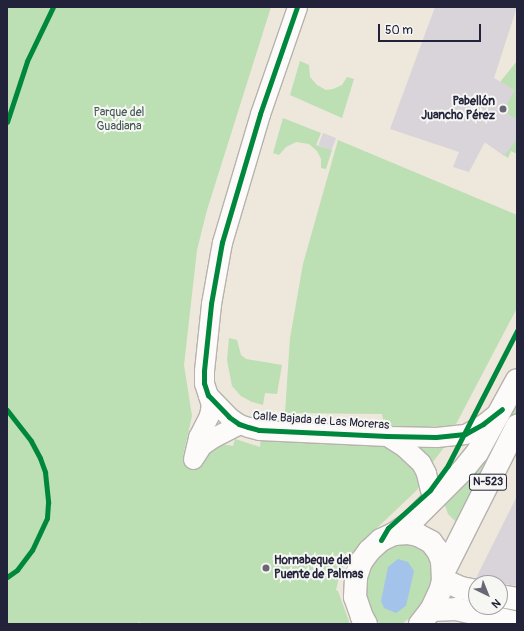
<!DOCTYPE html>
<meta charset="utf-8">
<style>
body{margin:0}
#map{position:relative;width:524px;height:631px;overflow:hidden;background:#ede7dc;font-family:Pangolin,sans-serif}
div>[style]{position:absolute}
.green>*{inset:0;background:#bcdfb3}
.water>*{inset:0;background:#a4c3ea}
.building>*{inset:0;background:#d9d4d9;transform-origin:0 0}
.roads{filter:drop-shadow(1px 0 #b6b2ae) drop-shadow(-1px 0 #b6b2ae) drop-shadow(0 1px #b6b2ae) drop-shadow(0 -1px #b6b2ae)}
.minor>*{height:19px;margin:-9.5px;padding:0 9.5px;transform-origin:9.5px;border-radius:9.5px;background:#fcfbfa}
.major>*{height:22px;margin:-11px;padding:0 11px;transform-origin:11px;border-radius:11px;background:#fcfbfa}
.highway>*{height:22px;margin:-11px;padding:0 11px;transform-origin:11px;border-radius:11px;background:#fcfbfa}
.cycleway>*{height:5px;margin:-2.5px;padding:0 2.5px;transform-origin:2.5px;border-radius:2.5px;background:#00873e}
.dots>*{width:11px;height:11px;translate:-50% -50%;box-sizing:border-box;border:2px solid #f6f6f2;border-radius:50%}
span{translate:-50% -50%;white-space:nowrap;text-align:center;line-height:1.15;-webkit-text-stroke:4px #f6f6f2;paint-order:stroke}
.shield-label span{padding:1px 3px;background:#f6f6f2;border:1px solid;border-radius:3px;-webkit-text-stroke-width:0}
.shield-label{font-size:11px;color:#22223b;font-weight:700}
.poi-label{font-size:12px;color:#22223b;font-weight:700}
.right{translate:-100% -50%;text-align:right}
.left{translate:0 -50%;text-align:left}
.park-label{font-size:12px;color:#445955}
.street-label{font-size:12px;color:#22223b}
.frame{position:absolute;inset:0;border:8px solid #22223b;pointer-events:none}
.north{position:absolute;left:468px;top:575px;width:40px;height:40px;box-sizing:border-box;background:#f6f6f2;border:1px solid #a1a1a9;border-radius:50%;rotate:137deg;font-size:11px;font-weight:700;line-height:16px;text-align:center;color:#22223b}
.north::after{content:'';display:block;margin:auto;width:14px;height:18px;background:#696773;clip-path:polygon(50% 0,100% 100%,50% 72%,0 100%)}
.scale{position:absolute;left:378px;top:24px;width:103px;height:18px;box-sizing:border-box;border:2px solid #22223b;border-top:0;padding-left:5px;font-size:12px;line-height:14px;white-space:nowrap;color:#22223b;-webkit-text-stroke:3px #f6f6f2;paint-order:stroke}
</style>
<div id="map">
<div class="green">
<div style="clip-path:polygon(7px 7px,271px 7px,207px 210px,197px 250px,184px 365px,192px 416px,183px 456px,187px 465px,199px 468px,204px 455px,221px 444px,233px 446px,235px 439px,260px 447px,261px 437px,384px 443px,404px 453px,422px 482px,417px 490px,359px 545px,341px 569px,336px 590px,338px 591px,350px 624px,143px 624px,139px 622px,137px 624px,7px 624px)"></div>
<div style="clip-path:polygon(300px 61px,309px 65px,310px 77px,317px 85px,326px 90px,333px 89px,342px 85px,347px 77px,354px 79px,342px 118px,290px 95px)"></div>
<div style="clip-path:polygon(517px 61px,517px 154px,511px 151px,508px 158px,476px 136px,500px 82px)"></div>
<div style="clip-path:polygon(283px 118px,321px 133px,316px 145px,332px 150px,326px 169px,321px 168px,321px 159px,317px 151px,309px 144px,296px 142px,286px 147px,279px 155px,273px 153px)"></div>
<div style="clip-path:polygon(338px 140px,517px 215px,517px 308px,455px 426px,385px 428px,382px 414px,285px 413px,290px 338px,303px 264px)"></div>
<div style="clip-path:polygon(229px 338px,237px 340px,241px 355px,246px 359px,282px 365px,277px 394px,265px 393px,263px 405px,252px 402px,241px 396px,232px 386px,227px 360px)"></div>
<div style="clip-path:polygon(517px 395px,517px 412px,459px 525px,448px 514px,443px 500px)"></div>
<div style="clip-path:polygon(413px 441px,448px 442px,430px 466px,422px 451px)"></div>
<div style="clip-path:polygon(402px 542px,422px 547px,431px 559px,433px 576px,428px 596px,416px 613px,403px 623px,381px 624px,376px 621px,365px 596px,366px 578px,374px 561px,388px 547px)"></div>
</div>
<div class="water">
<div style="clip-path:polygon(398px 559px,408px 562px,414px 571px,406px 606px,396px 613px,384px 608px,381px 601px,388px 567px)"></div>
</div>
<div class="building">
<div style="clip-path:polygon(435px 7px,517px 7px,494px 78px,515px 90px,503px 111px,517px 119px,517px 139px,504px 156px,485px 142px,469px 172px,453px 167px,459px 152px,390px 129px)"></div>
<div style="left:323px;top:133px;width:14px;height:13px;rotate:21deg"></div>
<div style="clip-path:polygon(517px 496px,517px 586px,500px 583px,485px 583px,476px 578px)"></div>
</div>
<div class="roads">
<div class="minor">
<div style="left:297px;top:7px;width:113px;rotate:109.1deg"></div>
<div style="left:260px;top:114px;width:134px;rotate:106.5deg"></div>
<div style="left:222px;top:242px;width:63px;rotate:100.1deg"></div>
<div style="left:211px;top:304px;width:67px;rotate:96deg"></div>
<div style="left:204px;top:371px;width:12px;rotate:90deg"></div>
<div style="left:204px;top:383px;width:13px;rotate:72deg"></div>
<div style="left:208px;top:395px;width:30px;rotate:46deg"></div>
<div style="left:229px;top:417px;width:12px;rotate:35deg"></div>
<div style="left:239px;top:424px;width:9px;rotate:18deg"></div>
<div style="left:248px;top:427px;width:11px;rotate:15deg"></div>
<div style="left:259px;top:430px;width:128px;rotate:2.7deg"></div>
<div style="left:387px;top:436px;width:49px;rotate:1.2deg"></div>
<div style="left:436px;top:437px;width:29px;rotate:-6deg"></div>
<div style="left:465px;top:434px;width:21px;rotate:-29deg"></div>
<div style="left:483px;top:424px;width:23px;rotate:-38deg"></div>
<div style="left:387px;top:436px;width:20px;rotate:33deg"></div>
<div style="left:404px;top:447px;width:23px;rotate:43deg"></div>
<div style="left:421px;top:463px;width:11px;rotate:63deg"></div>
<div style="left:426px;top:473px;width:17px;rotate:77deg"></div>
<div style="left:195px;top:456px;width:13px;rotate:-58deg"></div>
<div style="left:202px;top:445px;width:14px;rotate:-34deg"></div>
<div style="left:214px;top:437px;width:28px;rotate:-27deg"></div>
<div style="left:193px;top:459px;width:23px;rotate:-77deg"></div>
<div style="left:198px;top:437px;width:25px;rotate:-63deg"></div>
<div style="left:209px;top:415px;width:10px;rotate:-79deg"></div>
<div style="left:211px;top:405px;width:10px;rotate:-107deg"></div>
</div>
<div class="major">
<div style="left:443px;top:580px;width:20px;rotate:24deg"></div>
<div style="left:461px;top:588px;width:15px;rotate:11deg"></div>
<div style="left:500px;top:596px;width:17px;rotate:10deg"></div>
<div style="left:431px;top:610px;width:25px;rotate:-2deg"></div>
<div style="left:456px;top:609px;width:63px;rotate:12.9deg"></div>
</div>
<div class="highway">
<div style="left:394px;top:534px;width:21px;rotate:-35deg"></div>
<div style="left:411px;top:522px;width:74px;rotate:-45deg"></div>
<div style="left:463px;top:470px;width:22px;rotate:-51deg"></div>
<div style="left:477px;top:453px;width:83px;rotate:-61.3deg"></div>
<div style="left:443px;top:573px;width:165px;rotate:-63.3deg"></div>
<div style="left:366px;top:624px;width:8px;rotate:-120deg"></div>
<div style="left:362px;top:617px;width:21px;rotate:-109deg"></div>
<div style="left:355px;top:597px;width:20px;rotate:-87deg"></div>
<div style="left:356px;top:577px;width:16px;rotate:-72deg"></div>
<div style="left:361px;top:562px;width:14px;rotate:-54deg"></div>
<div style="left:369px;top:551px;width:16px;rotate:-43deg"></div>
<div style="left:381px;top:540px;width:14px;rotate:-25deg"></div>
<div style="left:394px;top:534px;width:13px;rotate:-4deg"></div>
<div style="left:407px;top:533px;width:11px;rotate:10deg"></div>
<div style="left:418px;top:535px;width:15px;rotate:28deg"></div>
<div style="left:431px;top:542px;width:11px;rotate:52deg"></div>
<div style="left:438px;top:551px;width:11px;rotate:68deg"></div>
<div style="left:442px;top:561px;width:19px;rotate:87deg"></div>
<div style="left:443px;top:580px;width:9px;rotate:103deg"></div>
<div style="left:441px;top:589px;width:23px;rotate:115deg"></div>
<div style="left:431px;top:610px;width:18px;rotate:128deg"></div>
</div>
</div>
<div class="cycleway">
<div style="left:297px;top:7px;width:113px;rotate:109.1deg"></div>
<div style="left:260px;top:114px;width:134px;rotate:106.5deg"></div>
<div style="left:222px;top:242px;width:63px;rotate:100.1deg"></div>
<div style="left:211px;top:304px;width:67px;rotate:96deg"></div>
<div style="left:204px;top:371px;width:12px;rotate:90deg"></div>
<div style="left:204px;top:383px;width:13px;rotate:72deg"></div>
<div style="left:208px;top:395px;width:30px;rotate:46deg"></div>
<div style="left:229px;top:417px;width:12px;rotate:35deg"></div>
<div style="left:239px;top:424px;width:9px;rotate:18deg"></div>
<div style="left:248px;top:427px;width:11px;rotate:15deg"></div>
<div style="left:259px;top:430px;width:128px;rotate:2.7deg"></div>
<div style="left:387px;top:436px;width:49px;rotate:1.2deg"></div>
<div style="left:436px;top:437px;width:29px;rotate:-6deg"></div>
<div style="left:465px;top:434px;width:21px;rotate:-29deg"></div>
<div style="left:483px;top:424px;width:24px;rotate:-38deg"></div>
<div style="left:7px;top:122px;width:64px;rotate:-71.8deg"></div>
<div style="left:27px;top:61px;width:60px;rotate:-64.3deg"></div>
<div style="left:7px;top:410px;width:39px;rotate:52deg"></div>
<div style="left:31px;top:441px;width:19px;rotate:62deg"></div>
<div style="left:40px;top:458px;width:15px;rotate:70deg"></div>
<div style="left:45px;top:472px;width:31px;rotate:84deg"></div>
<div style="left:48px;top:503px;width:15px;rotate:94deg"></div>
<div style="left:47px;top:518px;width:35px;rotate:115deg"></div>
<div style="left:32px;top:550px;width:25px;rotate:127deg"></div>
<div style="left:17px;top:570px;width:12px;rotate:145deg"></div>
<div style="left:381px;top:540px;width:14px;rotate:-60deg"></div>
<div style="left:388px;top:528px;width:57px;rotate:-42.1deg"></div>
<div style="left:430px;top:490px;width:31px;rotate:-54deg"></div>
<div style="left:448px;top:465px;width:151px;rotate:-62.8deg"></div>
</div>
<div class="dots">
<div style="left:503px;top:109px;background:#696773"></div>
<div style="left:266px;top:568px;background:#696773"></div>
</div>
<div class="shield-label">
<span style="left:488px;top:482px">N-523</span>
</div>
<div class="poi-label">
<span class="right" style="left:495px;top:109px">Pabellón<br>Juancho Pérez</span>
<span class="left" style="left:274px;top:568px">Hornabeque del<br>Puente de Palmas</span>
</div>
<div class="park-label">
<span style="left:119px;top:120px">Parque del<br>Guadiana</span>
</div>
<div class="street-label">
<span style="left:321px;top:421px;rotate:4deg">Calle Bajada de Las Moreras</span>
</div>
<div class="frame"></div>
<div class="north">N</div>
<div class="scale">50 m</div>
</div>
